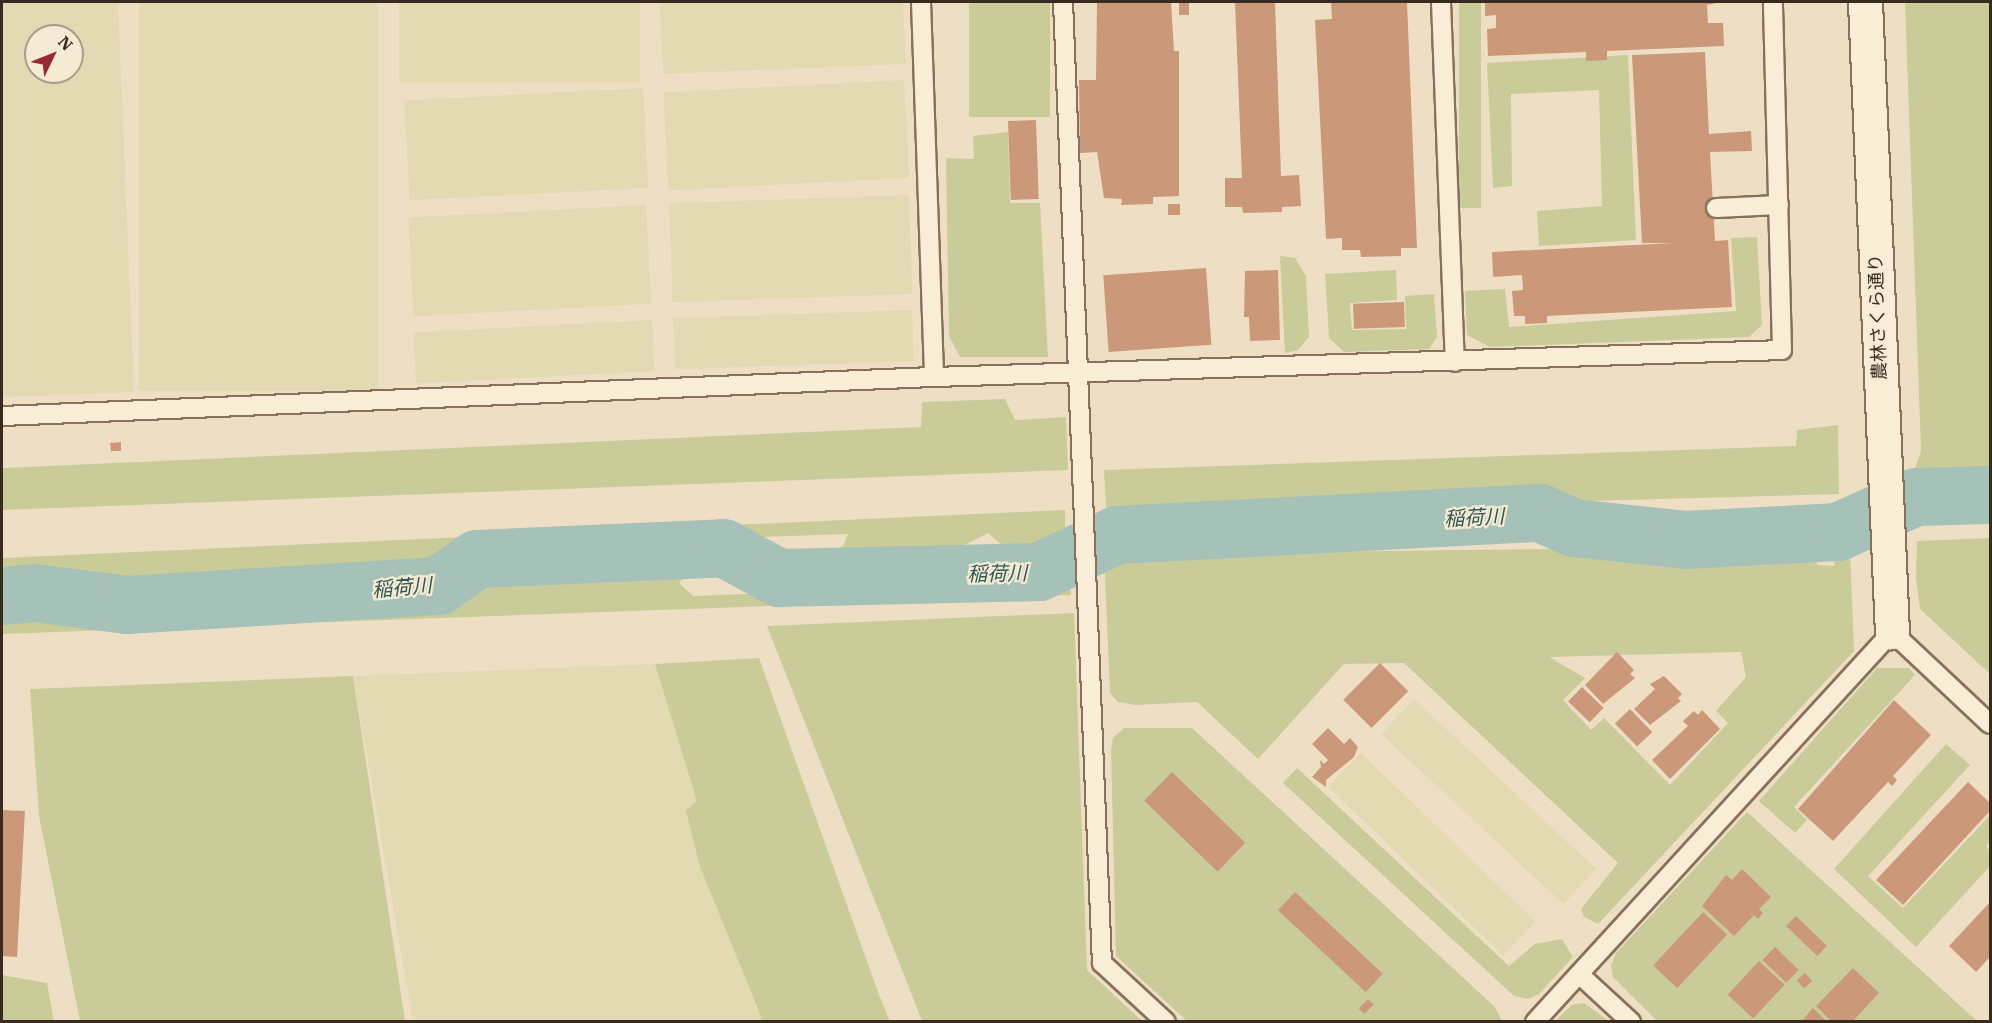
<!DOCTYPE html>
<meta charset="utf-8">
<style>
body{margin:0}
#map{position:relative;width:1992px;height:1023px;overflow:hidden;background:#eedfc4;font-family:"IBM Plex Serif","Noto Sans JP",serif}
div>[style]{position:absolute}
.farmland>*{inset:0;background:#e3d9b2;transform-origin:0 0}
.green>*{inset:0;background:#c9cc98;transform-origin:0 0}
.water>*{inset:0;background:#a6c1b8;transform-origin:0 0}
.river>*{height:58px;margin:-29px;padding:0 29px;transform-origin:29px;border-radius:29px;background:#a6c1b8}
.building>*{inset:0;background:#cc987a;transform-origin:0 0}
.roads{filter:drop-shadow(2px 0 #88715b) drop-shadow(-2px 0 #88715b) drop-shadow(0 2px #88715b) drop-shadow(0 -2px #88715b)}
.lane>*{height:18px;margin:-9px;padding:0 9px;transform-origin:9px;border-radius:9px;background:#f9edd7}
.secondary>*{height:33px;margin:-16.5px;padding:0 16.5px;transform-origin:16.5px;border-radius:16.5px;background:#f9edd7}
span{translate:-50% -50%;white-space:nowrap;text-align:center;line-height:1.15;-webkit-text-stroke:4.5px #f5ead4;paint-order:stroke}
.street-label{font-size:18px;color:#382a1e}
.water-label{font-size:20px;color:#2e5853;font-style:italic}
.frame{position:absolute;inset:0;border:3px solid #382a1e;pointer-events:none}
.north{position:absolute;left:24px;top:24px;width:60px;height:60px;box-sizing:border-box;background:#f5ead4;border:2px solid #a99d8b;border-radius:50%;rotate:47deg;font-size:16px;font-weight:700;line-height:24px;text-align:center;color:#382a1e}
.north::after{content:'';display:block;margin:auto;width:21px;height:27px;background:#972b31;clip-path:polygon(50% 0,100% 100%,50% 72%,0 100%)}
</style>
<div id="map">
<div class="farmland">
<div style="clip-path:polygon(evenodd,2px 2px,118px 2px,134px 392px,2px 397px,2px 2px,36px 36px,72px 36px,72px 72px,36px 72px,36px 36px)"></div>
<div style="left:139px;top:2px;width:239px;height:389px"></div>
<div style="left:399px;top:2px;width:241px;height:81px"></div>
<div style="clip-path:polygon(660px 2px,903px 2px,906px 64px,663px 74px)"></div>
<div style="left:904px;top:80px;width:98px;height:241px;rotate:87deg"></div>
<div style="left:643px;top:88px;width:100px;height:239px;rotate:87deg"></div>
<div style="left:909px;top:195px;width:99px;height:240px;rotate:88deg"></div>
<div style="left:646px;top:205px;width:99px;height:238px;rotate:87deg"></div>
<div style="left:912px;top:310px;width:51px;height:239px;rotate:88deg"></div>
<div style="left:652px;top:320px;width:51px;height:239px;rotate:87deg"></div>
<div style="clip-path:polygon(655px 664px,698px 801px,700px 867px,762px 1020px,413px 1021px,353px 676px)"></div>
<div style="left:1414px;top:699px;width:249px;height:48px;rotate:43deg"></div>
<div style="left:1361px;top:753px;width:243px;height:47px;rotate:44deg"></div>
</div>
<div class="green">
<div style="left:969px;top:2px;width:81px;height:115px"></div>
<div style="left:1459px;top:2px;width:22px;height:206px"></div>
<div style="clip-path:polygon(1905px 2px,1990px 2px,1990px 488px,1915px 492px,1914px 471px,1921px 451px)"></div>
<div style="clip-path:polygon(1628px 55px,1636px 240px,1539px 246px,1537px 211px,1602px 206px,1599px 90px,1511px 94px,1512px 186px,1493px 188px,1487px 63px)"></div>
<div style="clip-path:polygon(1008px 132px,1010px 203px,1040px 203px,1048px 357px,960px 357px,949px 336px,946px 158px,974px 159px,973px 136px)"></div>
<div style="clip-path:polygon(1757px 237px,1762px 325px,1749px 337px,1490px 347px,1467px 335px,1465px 291px,1505px 289px,1509px 327px,1736px 311px,1731px 238px)"></div>
<div style="clip-path:polygon(1280px 256px,1295px 258px,1306px 276px,1309px 337px,1298px 350px,1285px 353px)"></div>
<div style="clip-path:polygon(1396px 270px,1397px 300px,1350px 303px,1352px 330px,1406px 329px,1405px 296px,1434px 294px,1437px 337px,1429px 349px,1344px 352px,1329px 338px,1325px 274px)"></div>
<div style="clip-path:polygon(1005px 399px,1015px 420px,1066px 417px,1068px 470px,2px 510px,2px 468px,921px 427px,922px 402px)"></div>
<div style="clip-path:polygon(1838px 425px,1839px 494px,1121px 514px,1106px 507px,1104px 470px,1796px 446px,1797px 430px)"></div>
<div style="clip-path:polygon(1065px 510px,1065px 537px,1045px 555px,1016px 557px,988px 533px,947px 554px,795px 566px,843px 546px,848px 534px,455px 548px,428px 566px,151px 591px,102px 579px,2px 585px,2px 558px)"></div>
<div style="clip-path:polygon(1990px 538px,1990px 674px,1920px 609px,1916px 578px,1917px 541px)"></div>
<div style="clip-path:polygon(evenodd,1815px 546px,1817px 565px,1834px 566px,1836px 549px,1850px 550px,1854px 651px,1598px 924px,1584px 917px,1581px 909px,1618px 863px,1404px 663px,1344px 664px,1258px 759px,1197px 702px,1135px 705px,1118px 702px,1110px 693px,1104px 554px,1815px 546px,1741px 652px,1746px 677px,1716px 711px,1728px 723px,1670px 785px,1604px 718px,1591px 730px,1563px 700px,1585px 678px,1549px 657px,1741px 652px)"></div>
<div style="clip-path:polygon(724px 559px,726px 568px,691px 571px,679px 583px,693px 596px,1044px 583px,1069px 572px,1071px 595px,2px 634px,2px 610px,38px 607px,122px 620px,452px 601px,475px 571px)"></div>
<div style="clip-path:polygon(1074px 613px,1087px 970px,1142px 1021px,922px 1021px,767px 626px)"></div>
<div style="clip-path:polygon(759px 658px,879px 995px,890px 1021px,756px 1021px,762px 1019px,700px 867px,686px 810px,697px 801px,655px 664px)"></div>
<div style="clip-path:polygon(1877px 668px,1909px 668px,1915px 675px,1794px 807px,1807px 820px,1795px 833px,1759px 801px)"></div>
<div style="clip-path:polygon(353px 676px,405px 1021px,80px 1021px,39px 816px,30px 689px)"></div>
<div style="clip-path:polygon(1124px 728px,1192px 728px,1495px 1007px,1502px 1021px,1187px 1021px,1116px 956px,1111px 750px,1113px 738px)"></div>
<div style="clip-path:polygon(1946px 744px,1970px 765px,1868px 876px,1903px 908px,1990px 815px,1990px 841px,1986px 846px,1990px 851px,1990px 866px,1916px 947px,1834px 869px)"></div>
<div style="clip-path:polygon(1297px 768px,1509px 966px,1535px 944px,1562px 939px,1573px 957px,1539px 994px,1528px 999px,1514px 996px,1283px 783px)"></div>
<div style="clip-path:polygon(1747px 812px,1977px 1021px,1657px 1021px,1613px 977px,1611px 965px,1616px 953px)"></div>
<div style="clip-path:polygon(2px 975px,47px 983px,54px 1021px,2px 1021px)"></div>
<div style="clip-path:polygon(1584px 1003px,1609px 1021px,1555px 1021px,1572px 1005px)"></div>
</div>
<div class="water">
<div style="left:1990px;top:490px;width:10px;height:75px;rotate:90deg"></div>
</div>
<div class="river">
<div style="left:2px;top:596px;width:32px;rotate:-5deg"></div>
<div style="left:34px;top:593px;width:94px;rotate:7.4deg"></div>
<div style="left:127px;top:605px;width:313px;rotate:-3.5deg"></div>
<div style="left:439px;top:586px;width:47px;rotate:-35.4deg"></div>
<div style="left:477px;top:559px;width:247px;rotate:-2.5deg"></div>
<div style="left:724px;top:548px;width:63px;rotate:28.6deg"></div>
<div style="left:779px;top:578px;width:260px;rotate:-1.3deg"></div>
<div style="left:1039px;top:572px;width:86px;rotate:-25.4deg"></div>
<div style="left:1117px;top:535px;width:424px;rotate:-3deg"></div>
<div style="left:1540px;top:513px;width:37px;rotate:24deg"></div>
<div style="left:1574px;top:528px;width:113px;rotate:6.1deg"></div>
<div style="left:1686px;top:540px;width:152px;rotate:-3deg"></div>
<div style="left:1838px;top:532px;width:85px;rotate:-24.2deg"></div>
<div style="left:1916px;top:497px;width:74px;rotate:-1.5deg"></div>
</div>
<div class="building">
<div style="clip-path:polygon(1097px 2px,1171px 2px,1174px 51px,1179px 51px,1179px 196px,1153px 197px,1153px 204px,1121px 205px,1122px 199px,1104px 198px,1097px 152px,1080px 153px,1079px 80px,1096px 80px)"></div>
<div style="left:1179px;top:2px;width:10px;height:13px"></div>
<div style="clip-path:polygon(1235px 2px,1275px 2px,1281px 176px,1299px 175px,1301px 206px,1282px 207px,1282px 212px,1243px 213px,1242px 207px,1225px 207px,1225px 178px,1242px 178px)"></div>
<div style="clip-path:polygon(1331px 2px,1407px 2px,1417px 248px,1401px 248px,1401px 256px,1361px 257px,1360px 250px,1342px 250px,1342px 238px,1326px 239px,1315px 20px,1332px 19px)"></div>
<div style="clip-path:polygon(1485px 2px,1722px 2px,1707px 5px,1708px 23px,1723px 23px,1724px 46px,1607px 51px,1607px 60px,1586px 61px,1586px 52px,1488px 56px,1487px 29px,1496px 28px,1496px 15px,1485px 16px)"></div>
<div style="clip-path:polygon(1705px 52px,1709px 134px,1751px 131px,1752px 151px,1710px 152px,1715px 241px,1728px 240px,1732px 307px,1547px 316px,1547px 323px,1525px 324px,1525px 316px,1514px 316px,1512px 291px,1523px 290px,1522px 275px,1493px 277px,1492px 252px,1674px 243px,1642px 243px,1632px 55px)"></div>
<div style="left:1036px;top:120px;width:79px;height:28px;rotate:88deg"></div>
<div style="left:1168px;top:204px;width:12px;height:11px"></div>
<div style="left:1206px;top:268px;width:77px;height:103px;rotate:86deg"></div>
<div style="clip-path:polygon(1278px 270px,1280px 340px,1250px 341px,1249px 317px,1244px 317px,1245px 271px)"></div>
<div style="left:1404px;top:302px;width:25px;height:51px;rotate:88deg"></div>
<div style="clip-path:polygon(121px 442px,121px 451px,111px 451px,110px 443px)"></div>
<div style="clip-path:polygon(1617px 652px,1634px 670px,1630px 674px,1635px 678px,1603px 704px,1585px 685px)"></div>
<div style="left:1380px;top:663px;width:40px;height:52px;rotate:45deg"></div>
<div style="clip-path:polygon(1664px 676px,1682px 694px,1678px 698px,1681px 701px,1650px 725px,1634px 709px,1655px 689px,1650px 684px)"></div>
<div style="left:1582px;top:687px;width:30px;height:20px;rotate:44deg"></div>
<div style="clip-path:polygon(1894px 700px,1931px 735px,1893px 776px,1897px 780px,1892px 786px,1888px 782px,1833px 841px,1798px 809px)"></div>
<div style="left:1630px;top:709px;width:32px;height:21px;rotate:46deg"></div>
<div style="clip-path:polygon(1702px 710px,1720px 729px,1670px 779px,1652px 760px,1688px 726px,1683px 721px,1694px 711px,1698px 715px)"></div>
<div style="clip-path:polygon(1328px 728px,1344px 744px,1350px 738px,1358px 747px,1354px 757px,1326px 780px,1326px 787px,1312px 777px,1321px 767px,1320px 760px,1324px 764px,1328px 760px,1312px 744px)"></div>
<div style="left:1172px;top:772px;width:102px;height:40px;rotate:44deg"></div>
<div style="clip-path:polygon(1968px 782px,1990px 803px,1990px 811px,1903px 905px,1876px 880px)"></div>
<div style="clip-path:polygon(2px 810px,25px 811px,17px 957px,2px 956px)"></div>
<div style="clip-path:polygon(1742px 869px,1771px 897px,1759px 909px,1763px 913px,1758px 919px,1754px 915px,1734px 936px,1702px 906px,1726px 875px,1732px 880px)"></div>
<div style="left:1295px;top:892px;width:120px;height:25px;rotate:43deg"></div>
<div style="clip-path:polygon(1990px 902px,1990px 957px,1976px 972px,1949px 946px)"></div>
<div style="left:1703px;top:912px;width:33px;height:73px;rotate:43deg"></div>
<div style="left:1796px;top:916px;width:43px;height:14px;rotate:44deg"></div>
<div style="left:1775px;top:947px;width:33px;height:18px;rotate:44deg"></div>
<div style="left:1759px;top:961px;width:35px;height:46px;rotate:43deg"></div>
<div style="clip-path:polygon(1853px 968px,1879px 993px,1852px 1022px,1832px 1022px,1816px 1006px)"></div>
<div style="left:1805px;top:973px;width:11px;height:11px;rotate:49deg"></div>
<div style="left:1368px;top:999px;width:8px;height:13px;rotate:45deg"></div>
<div style="clip-path:polygon(1813px 1008px,1827px 1022px,1801px 1022px)"></div>
</div>
<div class="roads">
<div class="lane">
<div style="left:921px;top:2px;width:375px;rotate:88deg"></div>
<div style="left:1063px;top:2px;width:962px;rotate:87.68deg"></div>
<div style="left:1102px;top:963px;width:87px;rotate:42.7deg"></div>
<div style="left:1441px;top:2px;width:360px;rotate:87.8deg"></div>
<div style="left:1716px;top:208px;width:63px;rotate:-2.7deg"></div>
<div style="left:2px;top:416px;width:933px;rotate:-2.4deg"></div>
<div style="left:934px;top:377px;width:848px;rotate:-1.82deg"></div>
<div style="left:1782px;top:350px;width:348px;rotate:-91.5deg"></div>
<div style="left:1579px;top:974px;width:71px;rotate:42.7deg"></div>
<div style="left:1535px;top:1022px;width:529px;rotate:-47.53deg"></div>
<div style="left:1892px;top:632px;width:134px;rotate:43.2deg"></div>
</div>
<div class="secondary">
<div style="left:1865px;top:2px;width:631px;rotate:87.55deg"></div>
</div>
</div>
<div class="street-label">
<span style="left:1878px;top:317px;rotate:-92deg">農林さくら通り</span>
</div>
<div class="water-label">
<span style="left:1474px;top:517px;rotate:-3deg">稲荷川</span>
<span style="left:997px;top:573px;rotate:-1deg">稲荷川</span>
<span style="left:402px;top:587px;rotate:-5deg">稲荷川</span>
</div>
<div class="frame"></div>
<div class="north">N</div>
</div>
